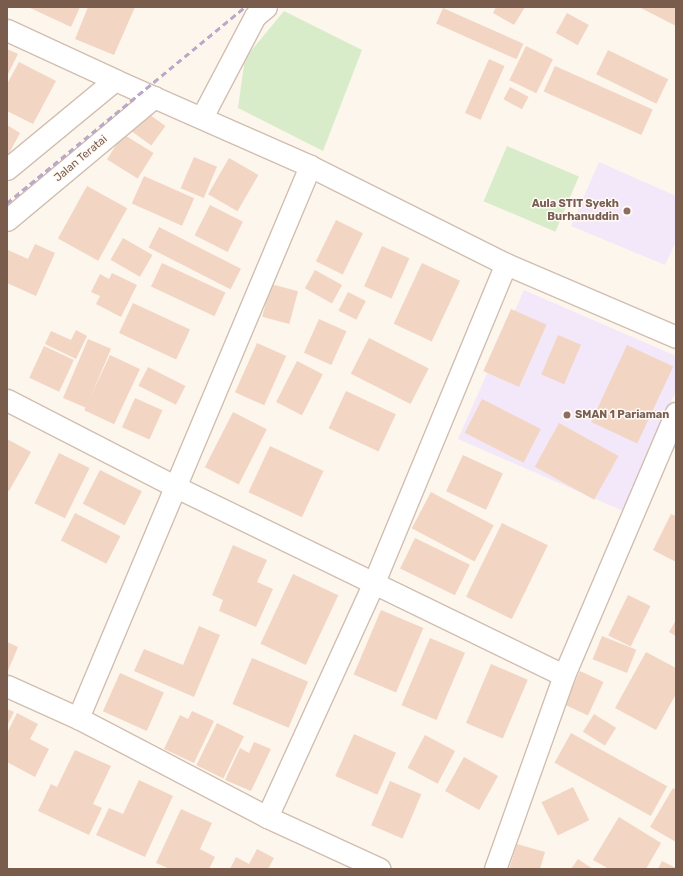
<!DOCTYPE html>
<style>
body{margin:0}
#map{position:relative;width:683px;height:876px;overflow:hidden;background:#fdf6ec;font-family:Rubik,sans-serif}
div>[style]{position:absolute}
.education>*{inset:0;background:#f3e8fa}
.green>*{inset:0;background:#d8ecc9;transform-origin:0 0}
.building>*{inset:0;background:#f3d5c3;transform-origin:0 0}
.roads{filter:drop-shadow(1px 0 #d1beb0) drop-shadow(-1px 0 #d1beb0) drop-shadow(0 1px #d1beb0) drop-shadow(0 -1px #d1beb0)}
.street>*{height:21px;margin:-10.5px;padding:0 10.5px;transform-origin:10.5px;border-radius:10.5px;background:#fff}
.rail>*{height:3px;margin-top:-1.5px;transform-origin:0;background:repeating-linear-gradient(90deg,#b9a8c9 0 6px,transparent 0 10px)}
.dots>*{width:11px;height:11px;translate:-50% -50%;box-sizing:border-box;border:2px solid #fffaf3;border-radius:50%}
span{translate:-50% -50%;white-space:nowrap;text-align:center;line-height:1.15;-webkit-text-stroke:3px #fffaf3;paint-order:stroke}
.street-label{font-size:11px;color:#7a5c4d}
.education-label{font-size:11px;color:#785e54;font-weight:700}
.right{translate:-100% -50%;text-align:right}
.left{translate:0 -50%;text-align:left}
.frame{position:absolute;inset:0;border:8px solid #7a5c4d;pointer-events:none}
</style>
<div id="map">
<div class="education">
<div style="clip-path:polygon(599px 162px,676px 196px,676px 242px,665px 265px,571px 226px)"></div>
<div style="clip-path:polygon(524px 290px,676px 356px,676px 391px,623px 511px,458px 439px)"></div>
</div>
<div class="green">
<div style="clip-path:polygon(284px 11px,362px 50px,323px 151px,238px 108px,245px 58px)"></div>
<div style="left:507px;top:146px;width:78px;height:60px;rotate:23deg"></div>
</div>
<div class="building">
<div style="clip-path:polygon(28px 7px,80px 7px,71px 27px)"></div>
<div style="clip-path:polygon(88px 7px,135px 7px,114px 55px,75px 39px)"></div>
<div style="clip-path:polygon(496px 7px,525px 7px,514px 25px,493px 13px)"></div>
<div style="clip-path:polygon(639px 7px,676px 7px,676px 26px)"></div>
<div style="left:443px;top:8px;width:88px;height:17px;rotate:24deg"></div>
<div style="left:567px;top:13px;width:25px;height:23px;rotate:29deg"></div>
<div style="left:526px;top:46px;width:30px;height:38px;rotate:26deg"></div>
<div style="clip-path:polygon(7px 49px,18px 54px,7px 76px)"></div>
<div style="left:608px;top:50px;width:67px;height:27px;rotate:26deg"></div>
<div style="left:489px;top:59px;width:17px;height:59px;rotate:24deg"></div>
<div style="clip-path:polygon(19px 62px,56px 81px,33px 124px,7px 111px,7px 84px)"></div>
<div style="left:555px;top:66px;width:107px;height:28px;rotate:24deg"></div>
<div style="left:510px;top:87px;width:21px;height:14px;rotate:28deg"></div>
<div style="left:146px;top:112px;width:24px;height:24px;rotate:36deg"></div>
<div style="clip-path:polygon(7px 125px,20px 133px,7px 157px)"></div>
<div style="left:123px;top:134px;width:36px;height:30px;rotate:32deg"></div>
<div style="left:194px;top:157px;width:25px;height:34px;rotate:23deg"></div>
<div style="left:229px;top:158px;width:34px;height:42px;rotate:30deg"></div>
<div style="left:144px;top:176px;width:55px;height:30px;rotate:24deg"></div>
<div style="left:87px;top:186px;width:46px;height:60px;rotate:29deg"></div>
<div style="left:210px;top:205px;width:37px;height:34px;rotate:27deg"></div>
<div style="left:336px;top:220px;width:30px;height:46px;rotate:26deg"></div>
<div style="left:159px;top:227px;width:92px;height:23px;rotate:27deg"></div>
<div style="left:123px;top:238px;width:34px;height:25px;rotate:30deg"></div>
<div style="clip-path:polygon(35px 244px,55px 253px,36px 296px,7px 283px,8px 250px,28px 259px)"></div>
<div style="left:382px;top:246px;width:30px;height:44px;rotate:24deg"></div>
<div style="left:162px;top:263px;width:70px;height:26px;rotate:25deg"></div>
<div style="left:422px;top:263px;width:42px;height:67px;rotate:25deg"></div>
<div style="left:315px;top:270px;width:31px;height:21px;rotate:29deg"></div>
<div style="clip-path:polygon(112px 273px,137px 285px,121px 317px,96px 304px,100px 296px,91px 292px,100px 274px,109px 279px)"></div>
<div style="left:271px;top:284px;width:28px;height:34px;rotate:15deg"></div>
<div style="left:348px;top:292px;width:20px;height:21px;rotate:27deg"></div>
<div style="left:133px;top:303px;width:63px;height:33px;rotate:25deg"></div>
<div style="left:511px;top:309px;width:39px;height:68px;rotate:24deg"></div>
<div style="left:319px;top:319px;width:30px;height:37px;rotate:24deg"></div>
<div style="clip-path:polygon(76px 330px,87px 336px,76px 359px,45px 344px,51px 331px,71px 340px)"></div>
<div style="left:558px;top:335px;width:25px;height:43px;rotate:23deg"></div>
<div style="left:369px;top:338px;width:67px;height:40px;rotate:27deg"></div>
<div style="left:88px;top:339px;width:25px;height:64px;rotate:23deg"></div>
<div style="left:257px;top:343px;width:32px;height:54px;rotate:24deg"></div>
<div style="left:627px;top:345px;width:51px;height:85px;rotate:25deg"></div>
<div style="left:44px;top:346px;width:33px;height:35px;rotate:25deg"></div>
<div style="left:110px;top:355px;width:33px;height:61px;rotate:25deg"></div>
<div style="left:297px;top:361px;width:29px;height:46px;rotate:27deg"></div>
<div style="left:148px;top:367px;width:42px;height:21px;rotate:27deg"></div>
<div style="left:346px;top:391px;width:55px;height:41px;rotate:25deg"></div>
<div style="left:135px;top:398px;width:30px;height:32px;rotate:24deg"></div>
<div style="left:482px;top:399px;width:66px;height:38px;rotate:27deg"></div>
<div style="left:233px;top:412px;width:38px;height:62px;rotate:27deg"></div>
<div style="left:559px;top:423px;width:68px;height:50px;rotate:29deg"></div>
<div style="clip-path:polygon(7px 439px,31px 452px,9px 491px,7px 490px)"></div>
<div style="left:270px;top:446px;width:59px;height:51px;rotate:25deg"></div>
<div style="left:59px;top:453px;width:34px;height:56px;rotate:26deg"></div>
<div style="left:463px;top:455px;width:44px;height:40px;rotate:25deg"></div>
<div style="left:100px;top:470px;width:47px;height:38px;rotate:27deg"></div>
<div style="left:431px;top:492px;width:71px;height:41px;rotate:28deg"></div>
<div style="left:75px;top:513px;width:51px;height:31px;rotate:27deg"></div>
<div style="clip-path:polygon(671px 514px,676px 516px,676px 562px,653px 550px)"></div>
<div style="left:502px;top:523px;width:51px;height:82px;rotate:26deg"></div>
<div style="left:415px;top:538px;width:61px;height:34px;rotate:26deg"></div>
<div style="clip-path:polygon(233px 545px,267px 560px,257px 582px,273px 589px,256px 627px,219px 611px,223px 600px,212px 595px)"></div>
<div style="left:293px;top:574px;width:50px;height:77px;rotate:25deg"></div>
<div style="left:628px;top:595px;width:25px;height:45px;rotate:26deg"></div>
<div style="left:381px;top:610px;width:46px;height:70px;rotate:23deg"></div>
<div style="clip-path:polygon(676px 620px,676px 636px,669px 632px)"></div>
<div style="clip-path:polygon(199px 626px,220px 635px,194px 697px,134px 671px,144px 649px,183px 665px)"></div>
<div style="left:602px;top:636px;width:37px;height:25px;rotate:22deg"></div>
<div style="left:430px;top:638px;width:38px;height:73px;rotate:23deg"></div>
<div style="clip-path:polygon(7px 642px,18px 647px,7px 673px)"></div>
<div style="clip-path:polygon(646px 652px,676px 668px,676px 694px,656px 730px,615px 708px)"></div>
<div style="left:252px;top:658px;width:61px;height:50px;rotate:23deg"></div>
<div style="left:491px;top:664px;width:40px;height:64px;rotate:23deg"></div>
<div style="left:580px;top:671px;width:26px;height:37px;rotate:25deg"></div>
<div style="left:120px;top:673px;width:48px;height:42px;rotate:24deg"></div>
<div style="clip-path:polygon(7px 709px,14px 712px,7px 726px)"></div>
<div style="clip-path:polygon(192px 711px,214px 721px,194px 763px,164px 749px,180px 715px,188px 719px)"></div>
<div style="clip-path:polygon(17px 713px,38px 724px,30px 739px,49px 749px,35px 777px,7px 762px,7px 733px)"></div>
<div style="left:594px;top:714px;width:26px;height:21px;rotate:32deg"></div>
<div style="left:217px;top:723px;width:30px;height:47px;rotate:26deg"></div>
<div style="left:571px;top:733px;width:110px;height:34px;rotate:29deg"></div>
<div style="left:354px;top:734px;width:46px;height:46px;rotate:24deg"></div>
<div style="left:425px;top:735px;width:34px;height:37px;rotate:28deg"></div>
<div style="clip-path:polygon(254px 742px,271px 749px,251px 791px,225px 780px,240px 748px,249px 753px)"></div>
<div style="clip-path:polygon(75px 750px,111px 766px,93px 804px,102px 808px,89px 835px,38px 811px,51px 784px,57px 787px)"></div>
<div style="left:464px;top:757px;width:39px;height:39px;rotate:29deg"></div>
<div style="clip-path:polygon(139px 780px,173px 796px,145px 857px,96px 835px,109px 808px,123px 814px)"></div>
<div style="left:390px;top:781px;width:34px;height:48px;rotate:23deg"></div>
<div style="left:573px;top:787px;width:37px;height:35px;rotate:64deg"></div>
<div style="clip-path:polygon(673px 788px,676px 790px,676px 842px,650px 827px)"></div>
<div style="clip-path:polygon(181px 809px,212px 823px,200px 849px,215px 857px,209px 869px,170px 869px,156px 863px)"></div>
<div style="clip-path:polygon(619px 817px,661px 843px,646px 869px,609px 869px,593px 860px)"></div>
<div style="clip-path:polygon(517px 844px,545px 852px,540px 869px,509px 869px)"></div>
<div style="clip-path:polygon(257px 849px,274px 858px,268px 869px,230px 869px,236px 857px,249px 864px)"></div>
<div style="clip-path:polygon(578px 859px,593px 869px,571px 869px)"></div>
<div style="clip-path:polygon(662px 861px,676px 868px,676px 869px,658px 869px)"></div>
</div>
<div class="roads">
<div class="street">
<div style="left:7px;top:30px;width:119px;rotate:24.8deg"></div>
<div style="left:115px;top:80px;width:213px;rotate:23.8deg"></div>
<div style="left:310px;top:166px;width:219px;rotate:26.6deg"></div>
<div style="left:506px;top:264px;width:185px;rotate:23.2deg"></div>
<div style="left:202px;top:117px;width:114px;rotate:-62.3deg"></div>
<div style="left:255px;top:16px;width:14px;rotate:-39deg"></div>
<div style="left:7px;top:169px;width:140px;rotate:-39.5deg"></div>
<div style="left:7px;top:220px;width:192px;rotate:-39.9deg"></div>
<div style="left:7px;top:400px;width:188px;rotate:27.2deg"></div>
<div style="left:174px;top:486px;width:433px;rotate:25.9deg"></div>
<div style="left:7px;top:686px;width:78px;rotate:24.3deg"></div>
<div style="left:78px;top:718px;width:213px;rotate:27.6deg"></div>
<div style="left:267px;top:817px;width:124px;rotate:24.7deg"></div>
<div style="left:78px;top:718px;width:599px;rotate:-67.2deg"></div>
<div style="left:267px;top:817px;width:258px;rotate:-65.5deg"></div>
<div style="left:374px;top:582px;width:344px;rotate:-67.5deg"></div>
<div style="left:495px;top:869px;width:206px;rotate:-70.4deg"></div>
<div style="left:564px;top:675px;width:285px;rotate:-66.9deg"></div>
</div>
</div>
<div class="rail">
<div style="left:7px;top:203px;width:308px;rotate:-39.5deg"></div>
</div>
<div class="dots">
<div style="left:627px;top:211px;background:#8d6e63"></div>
<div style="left:567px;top:415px;background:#8d6e63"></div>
</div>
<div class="street-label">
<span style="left:81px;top:159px;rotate:-40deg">Jalan Teratai</span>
</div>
<div class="education-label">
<span class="right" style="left:619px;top:211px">Aula STIT Syekh<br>Burhanuddin</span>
<span class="left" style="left:575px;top:415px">SMAN 1 Pariaman</span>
</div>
<div class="frame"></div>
</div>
